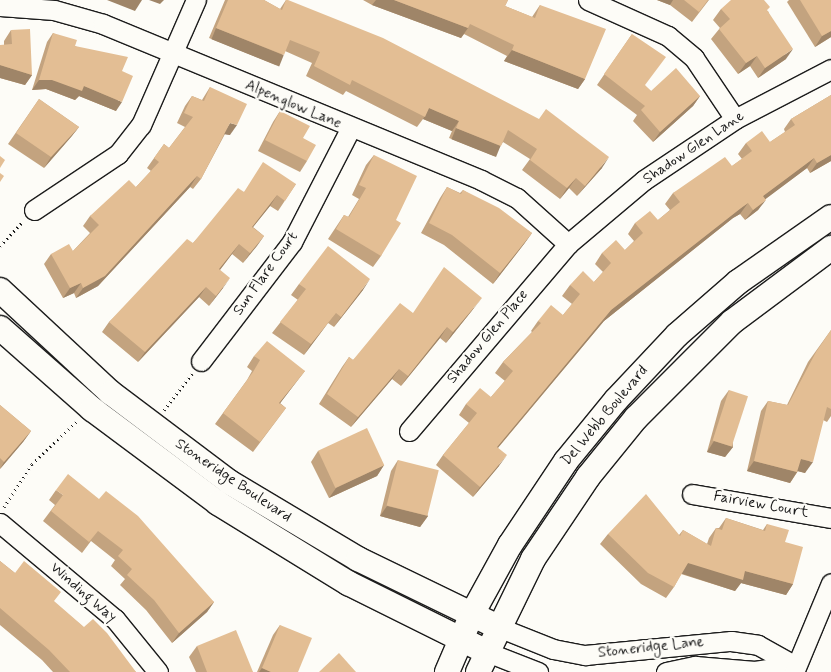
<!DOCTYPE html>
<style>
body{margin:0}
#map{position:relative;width:831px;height:672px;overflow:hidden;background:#fdfcf7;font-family:Mynerve,sans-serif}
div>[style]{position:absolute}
.path>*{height:3px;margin-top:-1.5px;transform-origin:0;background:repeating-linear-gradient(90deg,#1c1c1c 0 1px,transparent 0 5px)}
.roads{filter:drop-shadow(1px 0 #1c1c1c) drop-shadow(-1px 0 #1c1c1c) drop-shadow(0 1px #1c1c1c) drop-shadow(0 -1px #1c1c1c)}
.minor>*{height:19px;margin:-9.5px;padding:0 9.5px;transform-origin:9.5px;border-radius:9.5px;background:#fdfcf7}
.tertiary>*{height:24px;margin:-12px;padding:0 12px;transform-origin:12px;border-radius:12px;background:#fdfcf7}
.wall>*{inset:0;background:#c3a37f}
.shaded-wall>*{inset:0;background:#9f8568;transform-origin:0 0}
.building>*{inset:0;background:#e3be94;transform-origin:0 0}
span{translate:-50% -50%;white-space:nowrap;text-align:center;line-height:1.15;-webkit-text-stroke:4.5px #fdfcf7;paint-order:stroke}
.street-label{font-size:15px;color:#1c1c1c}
</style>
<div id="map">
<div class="path">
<div style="left:0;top:246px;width:34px;rotate:-47deg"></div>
<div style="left:164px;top:410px;width:46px;rotate:-52.1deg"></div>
<div style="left:4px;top:507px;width:51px;rotate:-56.9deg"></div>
<div style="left:32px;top:464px;width:64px;rotate:-43.7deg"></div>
</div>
<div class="roads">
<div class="minor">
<div style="left:588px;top:0;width:88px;rotate:24.2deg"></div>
<div style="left:668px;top:36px;width:34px;rotate:40deg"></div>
<div style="left:694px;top:58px;width:73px;rotate:56.1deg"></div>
<div style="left:0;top:6px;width:54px;rotate:4.2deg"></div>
<div style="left:54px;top:10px;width:51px;rotate:15.9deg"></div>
<div style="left:103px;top:24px;width:409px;rotate:22.4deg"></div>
<div style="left:481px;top:180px;width:40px;rotate:26.6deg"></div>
<div style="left:517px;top:198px;width:69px;rotate:42deg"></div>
<div style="left:34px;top:210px;width:101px;rotate:-33.7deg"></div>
<div style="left:118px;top:154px;width:37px;rotate:-52deg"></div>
<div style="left:141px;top:125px;width:137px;rotate:-66.3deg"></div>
<div style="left:201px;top:361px;width:150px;rotate:-52.6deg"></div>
<div style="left:292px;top:242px;width:127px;rotate:-62.8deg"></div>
<div style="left:409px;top:431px;width:245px;rotate:-49.6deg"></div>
<div style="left:568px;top:244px;width:99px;rotate:-40.1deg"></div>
<div style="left:644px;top:180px;width:110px;rotate:-33.8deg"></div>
<div style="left:735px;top:119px;width:108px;rotate:-27.5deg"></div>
<div style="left:692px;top:494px;width:141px;rotate:9.8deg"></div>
<div style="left:0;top:523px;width:150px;rotate:39.9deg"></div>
<div style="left:115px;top:619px;width:68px;rotate:50.9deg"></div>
<div style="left:498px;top:627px;width:59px;rotate:21.8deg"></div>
<div style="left:553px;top:649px;width:33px;rotate:11deg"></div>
<div style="left:585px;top:655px;width:147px;rotate:-5.5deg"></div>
<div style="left:731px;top:641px;width:27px;rotate:8deg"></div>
<div style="left:758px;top:645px;width:41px;rotate:29.1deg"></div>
<div style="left:487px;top:652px;width:55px;rotate:21.4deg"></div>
<div style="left:666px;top:672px;width:30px;rotate:-12deg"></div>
<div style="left:695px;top:666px;width:60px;rotate:4.8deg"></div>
<div style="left:755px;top:671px;width:39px;rotate:-9deg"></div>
<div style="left:794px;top:672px;width:96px;rotate:-67.4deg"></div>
</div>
<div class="tertiary">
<div style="left:0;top:290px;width:151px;rotate:42.9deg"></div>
<div style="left:111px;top:393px;width:148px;rotate:37deg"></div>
<div style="left:229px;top:482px;width:150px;rotate:30.8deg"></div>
<div style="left:358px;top:559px;width:156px;rotate:25.9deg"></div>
<div style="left:0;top:328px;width:123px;rotate:41.4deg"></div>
<div style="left:92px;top:409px;width:157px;rotate:36.7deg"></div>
<div style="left:218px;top:503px;width:153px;rotate:31.6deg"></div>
<div style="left:348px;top:583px;width:155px;rotate:26.4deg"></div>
<div style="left:447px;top:672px;width:63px;rotate:-66.7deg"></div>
<div style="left:472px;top:614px;width:79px;rotate:-61.2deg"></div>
<div style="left:510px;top:545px;width:101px;rotate:-56.3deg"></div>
<div style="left:566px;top:461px;width:79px;rotate:-50.7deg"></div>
<div style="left:616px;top:400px;width:89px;rotate:-46.8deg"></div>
<div style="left:677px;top:335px;width:81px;rotate:-41deg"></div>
<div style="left:738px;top:282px;width:113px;rotate:-35deg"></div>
<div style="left:478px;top:672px;width:126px;rotate:-64deg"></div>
<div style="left:533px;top:559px;width:99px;rotate:-56.1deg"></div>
<div style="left:588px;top:477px;width:76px;rotate:-50.9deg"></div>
<div style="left:636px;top:418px;width:136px;rotate:-45deg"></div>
<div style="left:732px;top:322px;width:124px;rotate:-36.8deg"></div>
</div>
</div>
<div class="wall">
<div style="clip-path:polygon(225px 0,264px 0,280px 9px,286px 0,602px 168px,577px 196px,569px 188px,560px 199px,522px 170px,530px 159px,503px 142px,494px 156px,449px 138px,452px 131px,423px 119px,417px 127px,346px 91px,343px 95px,306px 76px,312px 63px,285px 51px,276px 65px,209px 38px)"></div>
<div style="clip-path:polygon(363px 0,508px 0,505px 6px,532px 17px,540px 5px,585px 79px,578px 89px,504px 61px,507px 56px,464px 34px,461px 38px,372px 5px)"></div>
<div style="clip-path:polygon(657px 0,709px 0,692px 22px,670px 5px)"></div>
<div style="clip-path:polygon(789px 0,831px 0,831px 37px,815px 47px,787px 2px)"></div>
<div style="clip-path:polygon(721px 9px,768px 11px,786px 59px,758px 78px,750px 66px,738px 74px,711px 39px,720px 28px,713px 20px)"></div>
<div style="clip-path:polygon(11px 30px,32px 75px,25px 85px,0 78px,0 45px,4px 45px,4px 41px)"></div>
<div style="clip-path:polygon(53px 33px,75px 46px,122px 71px,116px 111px,79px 96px,75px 100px,46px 89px,32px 90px,47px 42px)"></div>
<div style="clip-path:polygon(632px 34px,645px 86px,651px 91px,700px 96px,693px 106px,653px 142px,633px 121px,637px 115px,597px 85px)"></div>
<div style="clip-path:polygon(210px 87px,230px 135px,225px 134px,201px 179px,193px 189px,190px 187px,98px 286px,76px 298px,74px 293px,63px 298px,44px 264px,51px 254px,73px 251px,90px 233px,83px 226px,90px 216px,136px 187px,151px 171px,147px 168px,164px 144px,169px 148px,185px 127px,177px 123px,185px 106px,192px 96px,202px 100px)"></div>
<div style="clip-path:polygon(831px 95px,831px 161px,810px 173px,807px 168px,765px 199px,758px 210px,745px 220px,740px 214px,733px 218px,604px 321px,498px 448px,499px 466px,473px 497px,436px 465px,443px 455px,469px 423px,459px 415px,466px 404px,491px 397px,505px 381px,495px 373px,503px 362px,532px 332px,531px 331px,538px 321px,563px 315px,572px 304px,562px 296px,570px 285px,594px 282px,603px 272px,595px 264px,602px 253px,625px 250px,634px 241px,628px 234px,635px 223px,658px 220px,670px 210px,665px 204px,673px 193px,732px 166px,742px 159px,738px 154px,746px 143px,770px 142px,785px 132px,784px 129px,791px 119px)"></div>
<div style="clip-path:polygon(39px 99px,79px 127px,71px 137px,44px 168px,8px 144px)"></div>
<div style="clip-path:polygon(280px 111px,303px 138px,307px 161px,300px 172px,258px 151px,273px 122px)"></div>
<div style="clip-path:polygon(374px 155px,396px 220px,381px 256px,373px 267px,328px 239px,344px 215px,348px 217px,359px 199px,352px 195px,366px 165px)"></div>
<div style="clip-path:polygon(296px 184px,278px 211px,270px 206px,253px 227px,264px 236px,243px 263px,232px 254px,220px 270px,223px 288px,209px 306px,199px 297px,138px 362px,102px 332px,109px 322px,193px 243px,243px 192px)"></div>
<div style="clip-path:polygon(447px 187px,460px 193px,463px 190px,532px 233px,524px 244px,493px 284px,444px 245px,421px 233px,440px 198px)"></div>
<div style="clip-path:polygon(299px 284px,363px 290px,334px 327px,328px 323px,304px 355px,272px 333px,298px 300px,291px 295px)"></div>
<div style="clip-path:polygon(474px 308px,446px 343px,440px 338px,401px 386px,392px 379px,351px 427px,319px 404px,342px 367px,349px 357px,353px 360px,413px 313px)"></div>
<div style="clip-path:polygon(831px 330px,831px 416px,827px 422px,823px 420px,805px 473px,798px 471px,790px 483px,747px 471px,761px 411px,768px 401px,787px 405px,808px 362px)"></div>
<div style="clip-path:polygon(254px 356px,305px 371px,280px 403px,286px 408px,253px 452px,215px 424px,247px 380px,252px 371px,247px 367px)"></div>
<div style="clip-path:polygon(729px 390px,733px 447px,725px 457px,707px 452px,721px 401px)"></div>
<div style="clip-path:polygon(0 405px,31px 431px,23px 442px,0 469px)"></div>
<div style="clip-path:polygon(318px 451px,384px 465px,377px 476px,329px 498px,311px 462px)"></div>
<div style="clip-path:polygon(398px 460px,428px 516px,420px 527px,380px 516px,391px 471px)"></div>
<div style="clip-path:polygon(56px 490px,214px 602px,207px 612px,172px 643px,146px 610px,120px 585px,125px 579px,111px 566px,115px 560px,91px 541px,82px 553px,43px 521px,55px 505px,49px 500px)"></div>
<div style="clip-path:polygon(726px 518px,763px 530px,767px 524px,785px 542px,793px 584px,786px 595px,741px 583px,735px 591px,681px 574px,674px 587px,666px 598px,641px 584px,600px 544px,608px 534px,679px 535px,683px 530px,707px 544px,709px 538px,716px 528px,719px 528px)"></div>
<div style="clip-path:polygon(0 561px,15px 573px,54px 602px,136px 672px,53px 672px,42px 660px,0 625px)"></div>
<div style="clip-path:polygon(280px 625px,298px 672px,257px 672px,273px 635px)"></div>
<div style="clip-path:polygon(197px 646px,253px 672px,196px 672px,189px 657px)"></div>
</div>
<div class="shaded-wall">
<div style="clip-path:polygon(107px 0,142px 0,135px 11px)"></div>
<div style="clip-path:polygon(149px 0,164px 0,160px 4px)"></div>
<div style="clip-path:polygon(376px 0,394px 0,468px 28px,461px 38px,372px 5px)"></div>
<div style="clip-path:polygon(657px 0,673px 0,670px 5px)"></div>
<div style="left:216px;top:28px;width:73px;height:12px;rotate:22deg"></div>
<div style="clip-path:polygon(831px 31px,831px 37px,815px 47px,822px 36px)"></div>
<div style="clip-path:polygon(793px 49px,786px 59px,758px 78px,765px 68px)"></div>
<div style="clip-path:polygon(512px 50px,585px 79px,578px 89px,504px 61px)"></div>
<div style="clip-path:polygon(757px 56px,750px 66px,738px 74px,746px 63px)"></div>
<div style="clip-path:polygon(0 65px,32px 75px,25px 85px,0 78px)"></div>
<div style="clip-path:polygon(39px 80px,52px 80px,84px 86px,122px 102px,116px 111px,79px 96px,75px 100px,46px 89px,32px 90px)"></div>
<div style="clip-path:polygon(700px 96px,693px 106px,653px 142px,660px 132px)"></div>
<div style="clip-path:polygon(429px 108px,459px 121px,452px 131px,423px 119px)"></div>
<div style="clip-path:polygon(230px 123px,237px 125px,230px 135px,223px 134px)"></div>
<div style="clip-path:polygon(79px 127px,71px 137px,44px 168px,51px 157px)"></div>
<div style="left:456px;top:128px;width:48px;height:12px;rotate:22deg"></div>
<div style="clip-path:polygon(831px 155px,831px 161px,810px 173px,817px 163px)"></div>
<div style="clip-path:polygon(609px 157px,602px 168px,577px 196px,585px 186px)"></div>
<div style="clip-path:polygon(814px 158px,807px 168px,755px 207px,763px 196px)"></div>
<div style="clip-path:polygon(197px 176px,190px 187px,98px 286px,76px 298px,83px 288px)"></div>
<div style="clip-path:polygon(576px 178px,569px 188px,560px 199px,567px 188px)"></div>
<div style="clip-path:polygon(277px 195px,270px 206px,245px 237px,252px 227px)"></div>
<div style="clip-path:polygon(766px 200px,758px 210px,745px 220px,753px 210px)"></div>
<div style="clip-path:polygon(748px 203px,740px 214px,733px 218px,604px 321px,490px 457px,497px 447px,611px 310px,741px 208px)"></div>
<div style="clip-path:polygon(532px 233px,524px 244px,493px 284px,500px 273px)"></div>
<div style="clip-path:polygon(264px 236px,257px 246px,243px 263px,250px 253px)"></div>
<div style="clip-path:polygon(239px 244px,232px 254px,212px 280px,219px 269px)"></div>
<div style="clip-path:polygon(230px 278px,223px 288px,209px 306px,216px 296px)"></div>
<div style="clip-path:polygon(370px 279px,363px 290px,334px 327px,341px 317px)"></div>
<div style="clip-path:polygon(81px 283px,74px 293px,63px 298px,70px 288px)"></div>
<div style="clip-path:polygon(206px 287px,199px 297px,138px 362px,145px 352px)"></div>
<div style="clip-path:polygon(482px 298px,446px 343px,453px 332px)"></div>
<div style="clip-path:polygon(336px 313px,328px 323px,304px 355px,311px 344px)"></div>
<div style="clip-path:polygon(447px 327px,440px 338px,401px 386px,408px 376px)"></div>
<div style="clip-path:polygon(399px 369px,392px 379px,351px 427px,358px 417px)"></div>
<div style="clip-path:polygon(305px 371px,297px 381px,272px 414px,279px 403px)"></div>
<div style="clip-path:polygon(31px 431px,23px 442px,0 469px,4px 462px)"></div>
<div style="clip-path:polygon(714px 441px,733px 447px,725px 457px,707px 452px)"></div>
<div style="clip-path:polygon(507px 455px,499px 466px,473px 497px,480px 487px)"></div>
<div style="clip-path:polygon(801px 459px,813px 462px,805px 473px,793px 470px)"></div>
<div style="clip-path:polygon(754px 461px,797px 472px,790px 483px,747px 471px)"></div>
<div style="clip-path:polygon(384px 465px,377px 476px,329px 498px,336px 488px)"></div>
<div style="clip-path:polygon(387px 506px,428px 516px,420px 527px,380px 516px)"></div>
<div style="clip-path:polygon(688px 563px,745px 571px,793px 584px,786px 595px,741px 583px,735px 591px,680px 573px)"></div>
<div style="clip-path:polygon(214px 602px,207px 612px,172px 643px,179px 633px)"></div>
<div style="clip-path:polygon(262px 668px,271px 672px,259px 672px)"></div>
</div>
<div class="building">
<div style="clip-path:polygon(228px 0,264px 0,282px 10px,286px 0,288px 0,383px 38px,539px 119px,546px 109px,609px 157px,585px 186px,576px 178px,567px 188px,530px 160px,537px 149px,508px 130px,501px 146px,456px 128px,459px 121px,429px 108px,425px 117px,352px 80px,350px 85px,314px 66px,320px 52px,290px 40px,284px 55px,216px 28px)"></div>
<div style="clip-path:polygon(394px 0,508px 0,505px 6px,535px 18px,540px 5px,606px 29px,585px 79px,512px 50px,514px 45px,470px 24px,468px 28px)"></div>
<div style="clip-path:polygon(684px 0,708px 0,699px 12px)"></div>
<div style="clip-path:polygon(731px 0,764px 0,770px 7px,767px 10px,793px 49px,765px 68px,757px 56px,746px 63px,719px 29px,730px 19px,721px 9px)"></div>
<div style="clip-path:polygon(800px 0,831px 0,831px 31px,822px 36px)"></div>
<div style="clip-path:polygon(30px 29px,32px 75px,0 65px,0 45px,12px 44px,11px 30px)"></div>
<div style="clip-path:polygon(53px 33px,77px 40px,75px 46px,128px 57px,122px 71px,133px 76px,122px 102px,84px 86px,82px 91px,52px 80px,39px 80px)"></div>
<div style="clip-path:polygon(632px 34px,666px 57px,645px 85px,651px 91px,676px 68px,700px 96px,660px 132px,641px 110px,645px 106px,604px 74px)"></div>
<div style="clip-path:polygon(210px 87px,247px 104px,237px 125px,230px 123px,201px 179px,197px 176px,105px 276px,83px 288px,81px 283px,70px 288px,51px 254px,69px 244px,73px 251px,99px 225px,90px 216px,129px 180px,136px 187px,159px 162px,154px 158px,164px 144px,169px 148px,193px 117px,184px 113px,192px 96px,204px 101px)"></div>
<div style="clip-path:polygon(831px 95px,831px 155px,817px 163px,814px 158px,763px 196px,766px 200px,753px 210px,748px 203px,741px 208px,611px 310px,497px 447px,507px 455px,480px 487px,443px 455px,477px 413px,466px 404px,480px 388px,491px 397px,513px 371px,503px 362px,541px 323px,538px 321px,551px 305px,563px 315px,580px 294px,570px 285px,583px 271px,594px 282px,611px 263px,602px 253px,616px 240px,625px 250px,643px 233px,635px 223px,650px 211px,658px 220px,680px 202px,673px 193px,725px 157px,732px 166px,752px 151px,746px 143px,762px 131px,770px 142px,795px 125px,791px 119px)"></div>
<div style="clip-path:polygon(39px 99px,79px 127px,51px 157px,16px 133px)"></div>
<div style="clip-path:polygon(280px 111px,310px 126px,303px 138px,316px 145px,307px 161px,265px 140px)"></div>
<div style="clip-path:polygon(374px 155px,417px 176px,396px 220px,401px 223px,381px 256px,336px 229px,344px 215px,349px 217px,366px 188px,359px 185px)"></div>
<div style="clip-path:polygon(0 156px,5px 160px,0 168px)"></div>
<div style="clip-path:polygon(263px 162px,296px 184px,285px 201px,277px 195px,252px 227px,264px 236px,250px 253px,239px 244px,219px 269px,230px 278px,216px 296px,206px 287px,145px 352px,109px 322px,187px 239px,193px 243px,238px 188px,244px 192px)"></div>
<div style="clip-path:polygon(0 173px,4px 176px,0 182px)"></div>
<div style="clip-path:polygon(447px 187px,461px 194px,463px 190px,499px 208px,532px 233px,500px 273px,452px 235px,429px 223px)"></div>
<div style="clip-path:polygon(328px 246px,370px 279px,341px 317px,336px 313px,311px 344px,280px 322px,306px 289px,299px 284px)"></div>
<div style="clip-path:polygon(444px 267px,482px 298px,453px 332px,447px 327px,408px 376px,399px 369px,358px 417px,327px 394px,349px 357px,353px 360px,400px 303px,413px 313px)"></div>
<div style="clip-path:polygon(831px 330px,831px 409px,827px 407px,813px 462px,801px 459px,797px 472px,754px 461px,768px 401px,788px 405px,816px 352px)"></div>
<div style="clip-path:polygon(267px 341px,305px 371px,279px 403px,286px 408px,260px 442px,223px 413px,253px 372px,260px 360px,254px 356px)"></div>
<div style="left:729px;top:390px;width:20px;height:53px;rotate:18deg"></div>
<div style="clip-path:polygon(0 405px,31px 431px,4px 462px,0 458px)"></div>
<div style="left:367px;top:428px;width:41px;height:54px;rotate:65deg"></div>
<div style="left:398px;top:460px;width:42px;height:47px;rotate:14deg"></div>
<div style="clip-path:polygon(68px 474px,99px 499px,106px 491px,138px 516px,214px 602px,179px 633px,154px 600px,127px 575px,132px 569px,118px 556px,123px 550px,98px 531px,89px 542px,51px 511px,63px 495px,56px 490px)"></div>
<div style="clip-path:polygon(646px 494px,680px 536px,683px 530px,711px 546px,716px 528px,722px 530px,726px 518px,765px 531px,767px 524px,789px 530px,785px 542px,803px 547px,793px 584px,745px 571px,743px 580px,688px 563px,674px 587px,648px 573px,608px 534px)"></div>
<div style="clip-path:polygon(0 561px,15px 573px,24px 561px,61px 592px,54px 601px,84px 627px,93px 619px,107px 633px,136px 672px,70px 672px,49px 650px,0 608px)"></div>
<div style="clip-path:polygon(280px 625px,312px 638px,298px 672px,271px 672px,262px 668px)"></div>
<div style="clip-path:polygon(236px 630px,253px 672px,207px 672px,197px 646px)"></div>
<div style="clip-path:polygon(339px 653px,356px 672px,319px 672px)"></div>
</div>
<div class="street-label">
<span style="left:293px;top:105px;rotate:23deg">Alpenglow Lane</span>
<span style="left:694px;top:148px;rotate:-34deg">Shadow Glen Lane</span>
<span style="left:266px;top:274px;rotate:-54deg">Sun Flare Court</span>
<span style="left:488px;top:337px;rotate:-50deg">Shadow Glen Place</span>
<span style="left:605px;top:416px;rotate:-50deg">Del Webb Boulevard</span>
<span style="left:233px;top:481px;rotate:34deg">Stoneridge Boulevard</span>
<span style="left:761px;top:505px;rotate:10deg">Fairview Court</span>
<span style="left:83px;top:593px;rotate:41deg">Winding Way</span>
<span style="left:651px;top:648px;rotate:-6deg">Stoneridge Lane</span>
</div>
</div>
